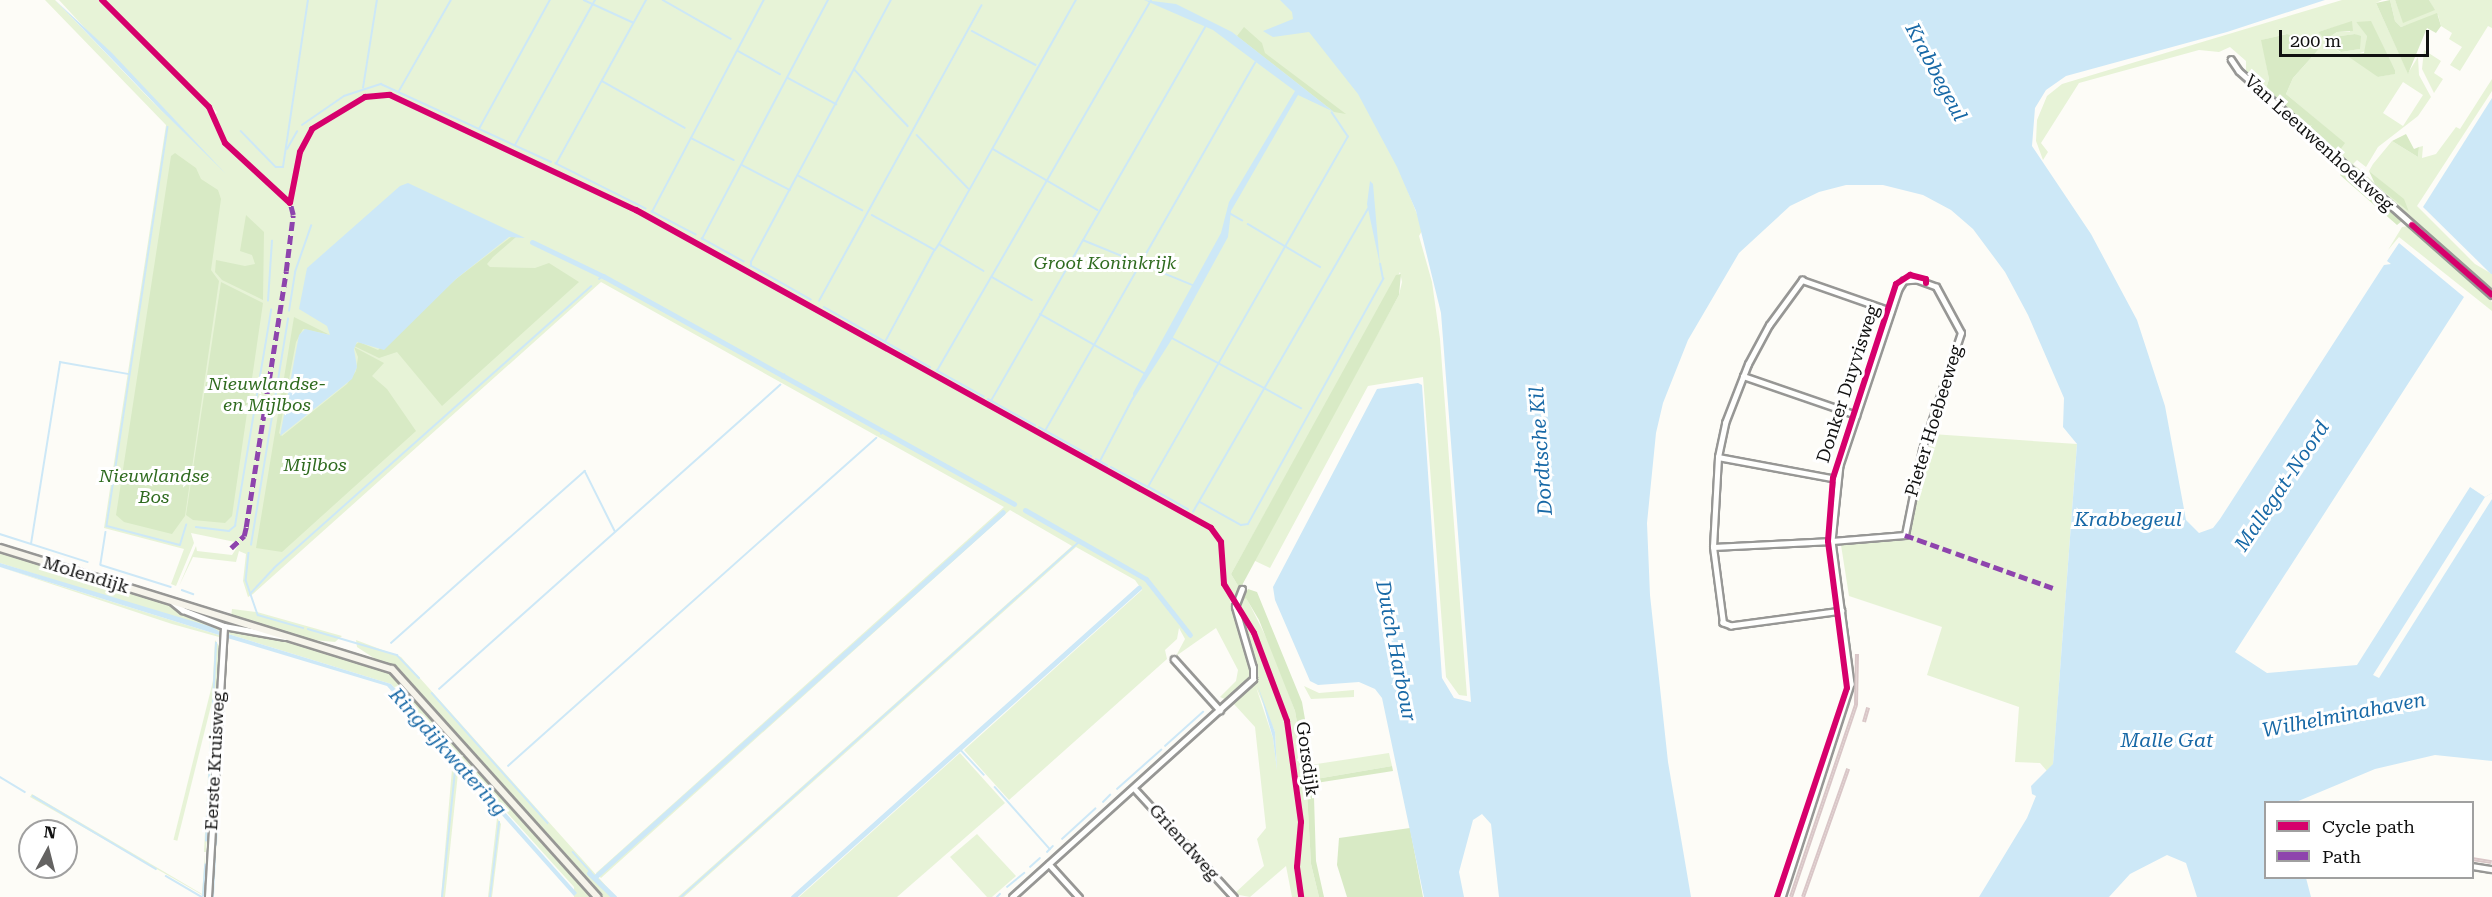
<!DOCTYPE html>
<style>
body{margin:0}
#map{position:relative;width:2492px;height:897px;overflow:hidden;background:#fdfcf7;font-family:"Roboto Serif",serif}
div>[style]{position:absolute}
.green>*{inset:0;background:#e7f3d7;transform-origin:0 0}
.forest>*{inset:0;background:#d8eac5}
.water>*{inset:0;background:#cde8f7}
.pier>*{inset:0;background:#fdfcf7}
.stream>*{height:1.5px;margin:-0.75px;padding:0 0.75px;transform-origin:0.75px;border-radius:0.75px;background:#cde8f7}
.canal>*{height:5px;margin:-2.5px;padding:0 2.5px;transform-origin:2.5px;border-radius:2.5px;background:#cde8f7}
.roads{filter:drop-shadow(2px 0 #979795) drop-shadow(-2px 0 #979795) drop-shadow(0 2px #979795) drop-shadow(0 -2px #979795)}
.street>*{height:4.5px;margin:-2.25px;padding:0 2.25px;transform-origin:2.25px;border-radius:2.25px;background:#fffffe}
.secondary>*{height:6px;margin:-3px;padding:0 3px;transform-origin:3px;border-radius:3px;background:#f6f4eb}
.rail>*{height:4px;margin-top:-2px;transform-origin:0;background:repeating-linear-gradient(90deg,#fff 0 4.5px,#d9c6c7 0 9px);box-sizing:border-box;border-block:2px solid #d9c6c7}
.quiet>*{height:4.5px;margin-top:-2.25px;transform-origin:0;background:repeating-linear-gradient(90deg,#8e44ad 0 9px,transparent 0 13.5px)}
.cycleway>*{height:6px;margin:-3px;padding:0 3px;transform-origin:3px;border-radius:3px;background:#d6006c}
span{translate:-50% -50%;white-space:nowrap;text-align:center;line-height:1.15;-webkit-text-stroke:6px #fff;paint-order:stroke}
.street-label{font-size:18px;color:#111}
.park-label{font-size:18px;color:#2f6b1f;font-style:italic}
.water-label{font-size:20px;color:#1768a6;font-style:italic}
.legend{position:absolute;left:2264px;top:801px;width:210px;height:78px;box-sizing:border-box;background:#fff;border:2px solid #a0a0a0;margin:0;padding:8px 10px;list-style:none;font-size:18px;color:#111}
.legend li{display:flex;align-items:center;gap:12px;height:30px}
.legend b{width:30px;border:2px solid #a0a0a0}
.north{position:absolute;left:18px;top:819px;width:60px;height:60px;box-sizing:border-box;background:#fff;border:2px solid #a0a0a0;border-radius:50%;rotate:7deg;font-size:16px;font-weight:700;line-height:24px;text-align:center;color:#111}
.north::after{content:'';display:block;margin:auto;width:21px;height:27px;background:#646362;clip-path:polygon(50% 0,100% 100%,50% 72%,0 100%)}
.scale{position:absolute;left:2279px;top:30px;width:150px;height:27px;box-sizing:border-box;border:3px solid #111;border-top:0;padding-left:8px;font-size:18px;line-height:21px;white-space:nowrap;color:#111;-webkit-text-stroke:4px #fff;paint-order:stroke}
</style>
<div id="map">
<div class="green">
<div style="clip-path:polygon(45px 0,55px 0,166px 116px,59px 0,99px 0,206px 108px,212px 120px,217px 112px,104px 0,1286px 0,1379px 119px,1423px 229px,1419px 236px,1432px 282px,1440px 339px,1467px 696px,1459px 695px,1446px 677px,1423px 377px,1368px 386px,1270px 568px,1253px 560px,1399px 295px,1402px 282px,1400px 272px,1231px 574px,1240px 589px,1235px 596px,1228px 588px,1231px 606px,1251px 671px,1248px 681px,1227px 700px,1220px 697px,1236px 681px,1238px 670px,1216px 628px,1176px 656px,1185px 639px,1179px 628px,1177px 639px,1165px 650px,1167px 659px,1009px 800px,964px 750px,1142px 590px,1135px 580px,1076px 547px,684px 897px,678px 897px,1072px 546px,1010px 510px,601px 878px,596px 873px,1004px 507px,601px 282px,253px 594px,248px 597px,243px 581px,246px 554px,239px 551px,236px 562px,193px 557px,179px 586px,196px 546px,197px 551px,232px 555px,240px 543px,191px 533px,194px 543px,176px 586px,171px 584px,184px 549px,104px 528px,166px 125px)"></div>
<div style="clip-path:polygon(evenodd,2342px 0,2382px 0,2376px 3px,2408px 73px,2418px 57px,2419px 75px,2431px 97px,2418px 116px,2378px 147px,2366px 167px,2357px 160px,2353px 164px,2363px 172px,2354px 170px,2337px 154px,2344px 143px,2286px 94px,2293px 78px,2319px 49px,2286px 34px,2262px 40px,2269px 79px,2265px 92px,2246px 75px,2246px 61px,2230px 47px,2219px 52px,2199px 50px,2079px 83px,2041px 143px,2048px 152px,2043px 160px,2036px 141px,2037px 120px,2047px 96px,2062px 84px,2342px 0,2352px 22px,2350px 32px,2337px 32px,2325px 40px,2318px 32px,2352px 22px,2342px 0,2356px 22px,2361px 22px,2381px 43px,2395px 70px,2393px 74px,2378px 77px,2360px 53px,2366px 51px,2367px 35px,2356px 22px,2342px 0,2356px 34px,2360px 49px,2340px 52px,2328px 44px,2340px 36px,2356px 34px,2342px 0,2403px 82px,2423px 95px,2403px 126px,2383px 113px,2403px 82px)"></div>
<div style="clip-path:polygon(2390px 0,2395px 0,2400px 13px,2434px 10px,2429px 0,2492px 0,2492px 28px,2488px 26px,2460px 71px,2450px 65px,2462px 47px,2449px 39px,2452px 33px,2441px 26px,2438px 15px,2401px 27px,2395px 21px)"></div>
<div style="clip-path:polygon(2424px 50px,2441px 61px,2434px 73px,2443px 79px,2434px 93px,2422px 69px)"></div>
<div style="clip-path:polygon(2492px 79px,2492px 91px,2417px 206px,2475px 264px,2492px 274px,2492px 288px,2372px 186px,2367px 176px,2409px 212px,2399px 196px,2369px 171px,2373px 164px,2392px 141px,2418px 157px,2419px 147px,2423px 146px,2422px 158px,2436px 154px,2456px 127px,2460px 129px)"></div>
<div style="clip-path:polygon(2408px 226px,2492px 302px,2492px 311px,2399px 237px,2388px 250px,2402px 227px)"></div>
<div style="clip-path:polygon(1932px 434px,2077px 444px,2053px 765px,2047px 771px,2040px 763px,2015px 762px,2019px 707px,1927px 675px,1942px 627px,1849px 596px,1841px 545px,1908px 540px)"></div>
<div style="clip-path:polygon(0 551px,169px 603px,216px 624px,220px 632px,0 563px)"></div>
<div style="clip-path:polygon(0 567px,219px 635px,219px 637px,172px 624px)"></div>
<div style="clip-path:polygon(1246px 597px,1272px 649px,1295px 711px,1306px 775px,1311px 864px,1319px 897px,1302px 897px,1299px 879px,1303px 821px,1291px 724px,1240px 603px)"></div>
<div style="clip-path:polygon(evenodd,1238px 606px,1278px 694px,1288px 727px,1300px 818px,1296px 875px,1299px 897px,1292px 897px,1286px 866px,1250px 897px,1234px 894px,1264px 866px,1257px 839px,1266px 828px,1255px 727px,1233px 703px,1255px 681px,1257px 673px,1238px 606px,1256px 687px,1275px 732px,1277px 770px,1273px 738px,1256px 687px)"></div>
<div style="clip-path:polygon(232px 609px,257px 612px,342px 636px,335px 642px,302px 639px,231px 617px)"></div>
<div style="clip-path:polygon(232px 629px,295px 642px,394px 673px,595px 897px,574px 897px,574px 887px,391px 684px,225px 633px)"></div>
<div style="left:224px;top:637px;width:4px;height:209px;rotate:14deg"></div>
<div style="clip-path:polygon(215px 640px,219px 646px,206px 852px,204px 852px)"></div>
<div style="clip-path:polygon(356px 640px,401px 657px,616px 897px,600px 897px,406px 679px,357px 647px)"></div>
<div style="clip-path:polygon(1304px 686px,1319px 693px,1354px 690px,1354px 697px,1311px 699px)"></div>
<div style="clip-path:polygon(960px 753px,1005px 803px,897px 897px,799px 897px)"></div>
<div style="clip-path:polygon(1389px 753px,1392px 766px,1316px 779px,1312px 784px,1310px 765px)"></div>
<div style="clip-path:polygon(452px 769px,458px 773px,445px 897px,441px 897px)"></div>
<div style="clip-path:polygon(32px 794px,202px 894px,205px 854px,206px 897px,30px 797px)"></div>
<div style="clip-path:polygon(497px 818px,501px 824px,492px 897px,488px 897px)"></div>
<div style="clip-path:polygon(977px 834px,1016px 876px,992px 897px,987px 897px,950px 857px)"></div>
</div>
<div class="forest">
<div style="clip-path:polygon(2390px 0,2395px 21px,2401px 27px,2437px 13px,2441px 26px,2436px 33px,2427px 28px,2408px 74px,2376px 3px)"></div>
<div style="clip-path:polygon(2395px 0,2429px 0,2435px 10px,2403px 23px)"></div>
<div style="clip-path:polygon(2352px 21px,2353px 31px,2337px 32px,2325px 40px,2318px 32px)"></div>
<div style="clip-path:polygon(2371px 21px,2395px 70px,2395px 74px,2378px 77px,2346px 55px,2364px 53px,2367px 36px,2356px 22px)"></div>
<div style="clip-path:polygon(1244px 27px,1262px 43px,1265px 53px,1346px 114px,1334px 112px,1237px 36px)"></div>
<div style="clip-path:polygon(2287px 34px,2319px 49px,2293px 78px,2286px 94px,2345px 143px,2337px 154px,2265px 92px,2269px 79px,2261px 40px)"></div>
<div style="clip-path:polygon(2355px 34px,2361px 36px,2360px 49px,2341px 52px,2328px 44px,2340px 36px)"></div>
<div style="clip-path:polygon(2406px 134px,2414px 149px,2419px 147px,2418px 157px,2392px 141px)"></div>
<div style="clip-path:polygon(175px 153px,196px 168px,201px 179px,218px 190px,221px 199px,211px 270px,219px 281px,185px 516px,172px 534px,124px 522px,116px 515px,171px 156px)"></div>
<div style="clip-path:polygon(2345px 169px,2365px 189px,2402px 221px,2397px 225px,2340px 175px)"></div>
<div style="clip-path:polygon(2369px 171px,2404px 199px,2409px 212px,2375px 184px)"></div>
<div style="clip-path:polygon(246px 215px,264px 232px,263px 300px,222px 280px,215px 272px,216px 260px,245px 266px,255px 264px,252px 255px,240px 251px)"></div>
<div style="clip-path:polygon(511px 237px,516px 237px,493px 257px,487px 264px,490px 267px,535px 268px,549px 263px,579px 282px,442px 406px,397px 352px,379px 358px,354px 346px,359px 342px,378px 350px,456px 279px)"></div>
<div style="clip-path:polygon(1401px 274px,1399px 295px,1240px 589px,1231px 574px,1396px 275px)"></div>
<div style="clip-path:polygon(221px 282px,263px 303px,232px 516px,225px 523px,193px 520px,186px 515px)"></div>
<div style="clip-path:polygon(294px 317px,330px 335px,303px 329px,296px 342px,279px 433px,282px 436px,347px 384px,356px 371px,358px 357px,354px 347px,384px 363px,372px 376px,387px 389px,416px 431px,282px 552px,256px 548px)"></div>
<div style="clip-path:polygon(1248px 589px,1257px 592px,1302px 702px,1313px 765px,1316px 861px,1324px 897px,1319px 897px,1311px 864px,1306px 775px,1295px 711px,1259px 620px,1246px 598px,1240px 603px)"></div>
<div style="clip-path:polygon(1392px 766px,1393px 771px,1316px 783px,1316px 779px)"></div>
<div style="clip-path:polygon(1410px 828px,1423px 897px,1347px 897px,1337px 865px,1339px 838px)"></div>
</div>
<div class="water">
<div style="clip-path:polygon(55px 0,112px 53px,226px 174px,161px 110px)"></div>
<div style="clip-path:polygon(1144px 0,1176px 4px,1232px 32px,1334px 112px,1298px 95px,1231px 211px,1228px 237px,1172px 339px,1133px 400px,1133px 393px,1221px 233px,1229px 202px,1295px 91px,1213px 30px)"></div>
<div style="clip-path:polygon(1280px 0,2325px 0,2227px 32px,2066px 76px,2046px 90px,2035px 108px,2032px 146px,2091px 234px,2137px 320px,2165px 406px,2186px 520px,2199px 533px,2213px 528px,2220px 519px,2384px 265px,2391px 264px,2387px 261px,2399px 243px,2464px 297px,2235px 652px,2267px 673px,2357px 665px,2470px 487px,2485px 497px,2492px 493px,2492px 761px,2435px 755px,2375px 769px,2296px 802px,2266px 802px,2266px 878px,2306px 878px,2311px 897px,2197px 897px,2186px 863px,2167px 855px,2130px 874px,2109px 897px,1979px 897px,2027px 818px,2036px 796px,2032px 794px,2031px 786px,2053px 764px,2077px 444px,2063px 427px,2064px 398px,2028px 315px,2005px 272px,1973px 229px,1951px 210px,1923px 195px,1883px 185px,1846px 185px,1819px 192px,1790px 206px,1739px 253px,1688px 340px,1663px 403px,1656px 433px,1647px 523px,1650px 595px,1668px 762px,1691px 897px,1499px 897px,1491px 824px,1482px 814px,1473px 820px,1459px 872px,1464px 897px,1424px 897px,1382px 698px,1375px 689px,1359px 682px,1318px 685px,1310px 681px,1275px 600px,1273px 587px,1377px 389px,1418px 383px,1422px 385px,1442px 678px,1454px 698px,1471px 702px,1441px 313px,1416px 211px,1397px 167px,1358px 94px,1309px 32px,1273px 37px,1263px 31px,1293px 19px,1292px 12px)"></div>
<div style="clip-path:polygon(2492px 98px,2492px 274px,2491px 274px,2423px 207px)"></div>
<div style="clip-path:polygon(1370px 181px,1373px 184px,1380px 265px,1367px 204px)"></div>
<div style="clip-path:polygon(408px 183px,525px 238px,509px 237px,456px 279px,384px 350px,357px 342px,354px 349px,357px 367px,352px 379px,280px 436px,299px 335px,305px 329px,330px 335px,327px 326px,299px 309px,307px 268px,400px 186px)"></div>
<div style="clip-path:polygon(0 563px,212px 627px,220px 632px,219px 635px,0 567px)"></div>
<div style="clip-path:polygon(225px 633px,391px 684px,577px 893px,574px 896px,387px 686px,224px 637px)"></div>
<div style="clip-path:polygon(1258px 686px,1275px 732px,1277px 770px,1273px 738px)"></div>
</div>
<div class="pier">
<div style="clip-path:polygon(2492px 493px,2492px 499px,2379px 678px,2373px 675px,2485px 497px)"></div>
</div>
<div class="stream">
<div style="left:584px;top:0;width:53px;rotate:24.6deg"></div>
<div style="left:663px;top:0;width:78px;rotate:29.8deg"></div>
<div style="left:972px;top:31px;width:72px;rotate:28deg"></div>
<div style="left:738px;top:51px;width:48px;rotate:28.7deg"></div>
<div style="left:855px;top:70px;width:77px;rotate:46.6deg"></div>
<div style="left:788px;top:78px;width:55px;rotate:28.4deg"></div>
<div style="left:602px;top:81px;width:95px;rotate:29.5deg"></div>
<div style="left:363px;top:88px;width:89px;rotate:-81deg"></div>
<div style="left:399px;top:91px;width:105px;rotate:-60.3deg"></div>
<div style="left:302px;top:125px;width:51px;rotate:-34.6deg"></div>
<div style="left:344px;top:96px;width:39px;rotate:-18deg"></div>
<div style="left:381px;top:84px;width:187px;rotate:24.6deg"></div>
<div style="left:168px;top:127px;width:404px;rotate:98.7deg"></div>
<div style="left:107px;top:526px;width:75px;rotate:14.6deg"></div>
<div style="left:180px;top:545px;width:21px;rotate:-73deg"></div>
<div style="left:479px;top:129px;width:147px;rotate:-61.2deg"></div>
<div style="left:241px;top:131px;width:50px;rotate:45.8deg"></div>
<div style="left:276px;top:167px;width:7px"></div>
<div style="left:283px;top:167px;width:169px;rotate:-81.5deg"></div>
<div style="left:917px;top:135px;width:74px;rotate:46.1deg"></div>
<div style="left:691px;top:138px;width:48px;rotate:27.1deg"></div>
<div style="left:515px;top:145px;width:166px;rotate:-61.1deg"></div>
<div style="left:287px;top:149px;width:20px;rotate:-60deg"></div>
<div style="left:993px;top:149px;width:121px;rotate:30.2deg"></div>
<div style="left:742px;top:165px;width:54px;rotate:27.5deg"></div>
<div style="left:799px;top:176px;width:72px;rotate:28.4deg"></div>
<div style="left:646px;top:209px;width:101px;rotate:-153.4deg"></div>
<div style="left:556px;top:164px;width:187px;rotate:-61.2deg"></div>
<div style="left:1231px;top:214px;width:13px;rotate:29deg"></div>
<div style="left:872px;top:215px;width:72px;rotate:29.1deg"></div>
<div style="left:935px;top:250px;width:7px;rotate:-56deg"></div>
<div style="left:939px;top:244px;width:52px;rotate:31deg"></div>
<div style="left:1248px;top:224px;width:84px;rotate:30.8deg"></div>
<div style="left:696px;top:235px;width:50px;rotate:-152.4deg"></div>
<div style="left:652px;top:212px;width:240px;rotate:-62.2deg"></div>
<div style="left:1083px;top:240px;width:121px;rotate:22.3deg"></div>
<div style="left:939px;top:244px;width:280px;rotate:-60.7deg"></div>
<div style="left:744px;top:262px;width:48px;rotate:-151.3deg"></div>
<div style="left:702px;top:239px;width:270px;rotate:-62.2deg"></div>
<div style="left:992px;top:277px;width:46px;rotate:29.9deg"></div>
<div style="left:599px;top:279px;width:5px;rotate:-37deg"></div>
<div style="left:811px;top:300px;width:69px;rotate:-150.5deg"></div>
<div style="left:751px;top:266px;width:4px;rotate:-90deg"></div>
<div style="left:751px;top:262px;width:297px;rotate:-61.9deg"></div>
<div style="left:268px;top:301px;width:60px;rotate:-86.2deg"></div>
<div style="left:819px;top:301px;width:337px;rotate:-61.2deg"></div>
<div style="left:824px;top:307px;width:122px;rotate:29.5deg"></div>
<div style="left:289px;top:311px;width:39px;rotate:-81deg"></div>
<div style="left:295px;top:272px;width:49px;rotate:-70.8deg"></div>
<div style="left:1040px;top:314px;width:122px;rotate:29.5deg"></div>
<div style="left:1172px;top:338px;width:147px;rotate:28.5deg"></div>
<div style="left:885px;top:342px;width:103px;rotate:-61.7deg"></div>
<div style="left:782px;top:378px;width:4px;rotate:-56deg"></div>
<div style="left:984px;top:397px;width:54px;rotate:-151deg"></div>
<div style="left:937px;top:371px;width:428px;rotate:-60deg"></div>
<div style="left:988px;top:399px;width:54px;rotate:29deg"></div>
<div style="left:991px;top:401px;width:431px;rotate:-60.2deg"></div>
<div style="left:1039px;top:427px;width:60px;rotate:29.1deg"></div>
<div style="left:1045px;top:431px;width:424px;rotate:-60.3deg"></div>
<div style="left:881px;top:434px;width:4px;rotate:-63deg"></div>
<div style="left:1096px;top:459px;width:13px;rotate:29deg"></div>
<div style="left:1100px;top:461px;width:71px;rotate:-62.4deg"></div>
<div style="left:1111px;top:467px;width:42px;rotate:28.4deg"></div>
<div style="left:1148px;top:487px;width:403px;rotate:-60.3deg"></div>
<div style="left:1348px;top:137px;width:29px;rotate:-124deg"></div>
<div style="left:1149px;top:487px;width:45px;rotate:29.4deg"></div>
<div style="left:1200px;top:502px;width:47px;rotate:29.3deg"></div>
<div style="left:1241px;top:525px;width:7px;rotate:-8deg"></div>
<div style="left:1248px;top:524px;width:280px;rotate:-61.1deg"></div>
<div style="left:1383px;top:279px;width:15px;rotate:-101deg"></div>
<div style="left:1193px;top:512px;width:354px;rotate:-60deg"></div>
<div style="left:196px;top:527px;width:33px;rotate:7deg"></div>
<div style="left:229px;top:531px;width:8px;rotate:-40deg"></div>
<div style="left:235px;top:526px;width:219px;rotate:-80.5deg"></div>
<div style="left:106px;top:532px;width:33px;rotate:99deg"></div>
<div style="left:101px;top:565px;width:73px;rotate:17.4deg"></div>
<div style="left:0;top:534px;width:92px;rotate:17.7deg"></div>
<div style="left:31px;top:544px;width:184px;rotate:-80.9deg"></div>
<div style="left:60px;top:362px;width:70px;rotate:9.9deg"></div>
<div style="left:251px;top:545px;width:229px;rotate:-80.7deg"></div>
<div style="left:249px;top:553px;width:27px;rotate:96deg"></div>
<div style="left:246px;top:580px;width:37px;rotate:71deg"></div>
<div style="left:258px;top:615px;width:47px;rotate:16.1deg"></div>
<div style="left:182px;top:590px;width:12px;rotate:20deg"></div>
<div style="left:250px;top:594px;width:35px;rotate:-47deg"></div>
<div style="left:274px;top:568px;width:424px;rotate:-41.6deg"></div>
<div style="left:308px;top:629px;width:93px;rotate:16.3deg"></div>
<div style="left:397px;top:655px;width:32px;rotate:46deg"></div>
<div style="left:391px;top:643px;width:259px;rotate:-41.6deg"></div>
<div style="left:585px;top:471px;width:67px;rotate:63.4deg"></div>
<div style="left:439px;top:689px;width:457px;rotate:-41.7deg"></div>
<div style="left:432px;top:693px;width:174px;rotate:48.3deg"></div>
<div style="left:1165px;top:746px;width:51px;rotate:-41.8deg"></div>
<div style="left:960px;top:749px;width:35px;rotate:47deg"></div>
<div style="left:508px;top:766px;width:493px;rotate:-41.7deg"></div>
<div style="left:0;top:777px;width:29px;rotate:31deg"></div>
<div style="left:995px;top:787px;width:83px;rotate:48.4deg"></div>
<div style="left:1117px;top:789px;width:59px;rotate:-41.6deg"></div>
<div style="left:33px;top:796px;width:143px;rotate:30.7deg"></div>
<div style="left:1103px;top:802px;width:10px;rotate:-45deg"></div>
<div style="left:1062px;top:839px;width:45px;rotate:-42.3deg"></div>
<div style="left:206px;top:841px;width:198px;rotate:-87.1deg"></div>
<div style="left:216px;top:845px;width:187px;rotate:-87.2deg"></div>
<div style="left:573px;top:852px;width:27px;rotate:48deg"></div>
<div style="left:1047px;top:852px;width:8px;rotate:-45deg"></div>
<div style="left:1030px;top:867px;width:13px;rotate:-42deg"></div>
<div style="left:166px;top:876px;width:42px;rotate:30.3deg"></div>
<div style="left:1007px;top:887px;width:22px;rotate:-39deg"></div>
<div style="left:203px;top:896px;width:31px;rotate:-86deg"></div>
<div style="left:213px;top:897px;width:40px;rotate:-87.1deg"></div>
<div style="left:442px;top:897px;width:127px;rotate:-84.1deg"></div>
<div style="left:490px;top:897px;width:75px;rotate:-83.1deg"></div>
<div style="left:681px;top:897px;width:535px;rotate:-41.74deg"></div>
<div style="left:997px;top:897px;width:4px;rotate:-45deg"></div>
</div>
<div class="canal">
<div style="left:532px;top:242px;width:79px;rotate:25.6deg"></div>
<div style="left:603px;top:276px;width:470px;rotate:29deg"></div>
<div style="left:1025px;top:510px;width:139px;rotate:29.7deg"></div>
<div style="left:1146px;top:579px;width:71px;rotate:51.8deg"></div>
<div style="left:589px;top:873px;width:35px;rotate:44deg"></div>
<div style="left:595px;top:877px;width:547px;rotate:-41.82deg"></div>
<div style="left:793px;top:897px;width:464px;rotate:-41.8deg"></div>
</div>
<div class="roads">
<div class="street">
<div style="left:2231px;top:59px;width:14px;rotate:56deg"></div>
<div style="left:2239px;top:71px;width:338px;rotate:41.5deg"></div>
<div style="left:1743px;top:376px;width:120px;rotate:19deg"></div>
<div style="left:1718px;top:457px;width:121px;rotate:10.5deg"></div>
<div style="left:1713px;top:547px;width:119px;rotate:-2.9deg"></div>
<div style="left:1832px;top:541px;width:73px;rotate:-4.7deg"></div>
<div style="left:1905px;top:535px;width:87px;rotate:-78.7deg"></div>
<div style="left:1922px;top:450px;width:123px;rotate:-71.6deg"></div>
<div style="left:1961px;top:333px;width:52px;rotate:-118.5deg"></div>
<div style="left:1936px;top:287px;width:20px;rotate:-160deg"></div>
<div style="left:1917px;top:280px;width:13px;rotate:176deg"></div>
<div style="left:1904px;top:281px;width:9px;rotate:122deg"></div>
<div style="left:1899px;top:289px;width:186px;rotate:108.5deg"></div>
<div style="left:1840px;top:465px;width:76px;rotate:96deg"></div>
<div style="left:1832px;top:541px;width:144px;rotate:82.4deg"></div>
<div style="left:1851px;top:684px;width:224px;rotate:107.9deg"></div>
<div style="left:173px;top:602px;width:13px;rotate:39deg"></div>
<div style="left:183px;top:610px;width:44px;rotate:21.3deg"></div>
<div style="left:224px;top:626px;width:62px;rotate:10.2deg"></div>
<div style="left:1842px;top:611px;width:112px;rotate:172.3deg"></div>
<div style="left:1731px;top:626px;width:9px;rotate:-159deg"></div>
<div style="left:1723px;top:623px;width:77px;rotate:-97.5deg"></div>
<div style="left:1713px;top:547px;width:90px;rotate:-86.8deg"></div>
<div style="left:1718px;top:457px;width:35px;rotate:-78deg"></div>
<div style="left:1725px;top:423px;width:63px;rotate:-68.7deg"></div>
<div style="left:1748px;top:364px;width:44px;rotate:-61.7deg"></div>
<div style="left:1769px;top:325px;width:56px;rotate:-53.7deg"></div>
<div style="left:1802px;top:280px;width:94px;rotate:19.2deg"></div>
<div style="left:1174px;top:659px;width:69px;rotate:48deg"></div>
<div style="left:1134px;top:788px;width:148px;rotate:47.5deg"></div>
<div style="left:1049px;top:864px;width:45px;rotate:47.7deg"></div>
<div style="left:2472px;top:866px;width:20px;rotate:9deg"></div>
<div style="left:208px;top:897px;width:271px;rotate:-86.6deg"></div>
<div style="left:1012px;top:897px;width:325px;rotate:-42.1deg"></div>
<div style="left:1253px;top:679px;width:11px;rotate:-90deg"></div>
<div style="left:1253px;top:668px;width:64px;rotate:-106.4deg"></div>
<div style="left:1235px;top:607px;width:19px;rotate:-69deg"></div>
</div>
<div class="secondary">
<div style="left:0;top:548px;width:410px;rotate:17.2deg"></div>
<div style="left:392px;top:669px;width:307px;rotate:48deg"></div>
</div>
</div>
<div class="rail">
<div style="left:1864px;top:722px;width:15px;rotate:-74deg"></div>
<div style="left:2472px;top:859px;width:20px;rotate:9deg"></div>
<div style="left:1791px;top:897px;width:203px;rotate:-71.3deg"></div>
<div style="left:1856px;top:705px;width:51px;rotate:-88.9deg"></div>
<div style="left:1803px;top:897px;width:136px;rotate:-70.6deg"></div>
</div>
<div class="quiet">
<div style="left:1905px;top:535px;width:157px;rotate:19.7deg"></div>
<div style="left:231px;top:548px;width:18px;rotate:-43deg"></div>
<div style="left:244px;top:536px;width:9px;rotate:-77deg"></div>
<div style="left:246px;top:527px;width:259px;rotate:-81.1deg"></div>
<div style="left:286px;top:271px;width:56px;rotate:-82.9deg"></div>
<div style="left:293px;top:215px;width:12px;rotate:-104deg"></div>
</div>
<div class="cycleway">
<div style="left:102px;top:0;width:151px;rotate:45deg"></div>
<div style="left:209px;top:107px;width:39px;rotate:66deg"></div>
<div style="left:225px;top:143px;width:88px;rotate:42.7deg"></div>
<div style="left:290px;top:203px;width:52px;rotate:-78.9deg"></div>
<div style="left:300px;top:152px;width:26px;rotate:-62deg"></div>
<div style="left:312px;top:129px;width:62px;rotate:-31.1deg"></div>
<div style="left:365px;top:97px;width:25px;rotate:-5deg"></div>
<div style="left:390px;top:95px;width:272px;rotate:25.1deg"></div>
<div style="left:636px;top:210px;width:657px;rotate:28.94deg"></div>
<div style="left:1211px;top:528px;width:17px;rotate:54deg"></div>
<div style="left:1221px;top:542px;width:42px;rotate:85.9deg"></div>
<div style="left:1224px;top:584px;width:57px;rotate:58.5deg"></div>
<div style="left:1254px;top:633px;width:94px;rotate:69.4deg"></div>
<div style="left:1287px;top:721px;width:102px;rotate:82.1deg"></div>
<div style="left:1301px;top:822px;width:45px;rotate:95.1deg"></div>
<div style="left:1297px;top:867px;width:30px;rotate:82deg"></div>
<div style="left:2412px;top:225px;width:106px;rotate:41.2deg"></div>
<div style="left:1777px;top:897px;width:220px;rotate:-71.5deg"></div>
<div style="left:1847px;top:688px;width:148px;rotate:-97.4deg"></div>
<div style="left:1828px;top:541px;width:63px;rotate:-85.5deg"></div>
<div style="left:1833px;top:478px;width:204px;rotate:-72deg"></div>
<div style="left:1896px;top:284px;width:17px;rotate:-33deg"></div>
<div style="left:1910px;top:275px;width:16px;rotate:14deg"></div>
<div style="left:1926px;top:279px;width:4px;rotate:90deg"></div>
</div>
<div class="street-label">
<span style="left:2319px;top:143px;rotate:42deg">Van Leeuwenhoekweg</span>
<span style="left:1848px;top:384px;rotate:-72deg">Donker Duyvisweg</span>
<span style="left:1934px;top:421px;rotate:-73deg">Pieter Hoebeeweg</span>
<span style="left:86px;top:575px;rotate:17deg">Molendijk</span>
<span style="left:1307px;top:759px;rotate:82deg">Gorsdijk</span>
<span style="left:215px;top:761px;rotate:-87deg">Eerste Kruisweg</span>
<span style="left:1184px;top:842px;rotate:48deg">Griendweg</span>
</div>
<div class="park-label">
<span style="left:1105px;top:263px">Groot Koninkrijk</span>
<span style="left:267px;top:395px">Nieuwlandse-<br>en Mijlbos</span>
<span style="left:315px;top:465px">Mijlbos</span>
<span style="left:154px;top:487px">Nieuwlandse<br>Bos</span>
</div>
<div class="water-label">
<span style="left:1936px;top:72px;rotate:62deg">Krabbegeul</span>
<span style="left:1541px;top:451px;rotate:-94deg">Dordtsche Kil</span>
<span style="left:2282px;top:486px;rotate:-56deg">Mallegat-Noord</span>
<span style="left:2128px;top:519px">Krabbegeul</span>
<span style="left:1396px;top:651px;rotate:79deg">Dutch Harbour</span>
<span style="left:2344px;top:715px;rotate:-11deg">Wilhelminahaven</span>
<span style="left:2167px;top:740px">Malle Gat</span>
<span style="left:448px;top:752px;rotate:48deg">Ringdijkwatering</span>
</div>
<ul class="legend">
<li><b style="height:8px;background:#d6006c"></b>Cycle path</li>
<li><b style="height:8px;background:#8e44ad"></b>Path</li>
</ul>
<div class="north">N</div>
<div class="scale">200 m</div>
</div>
